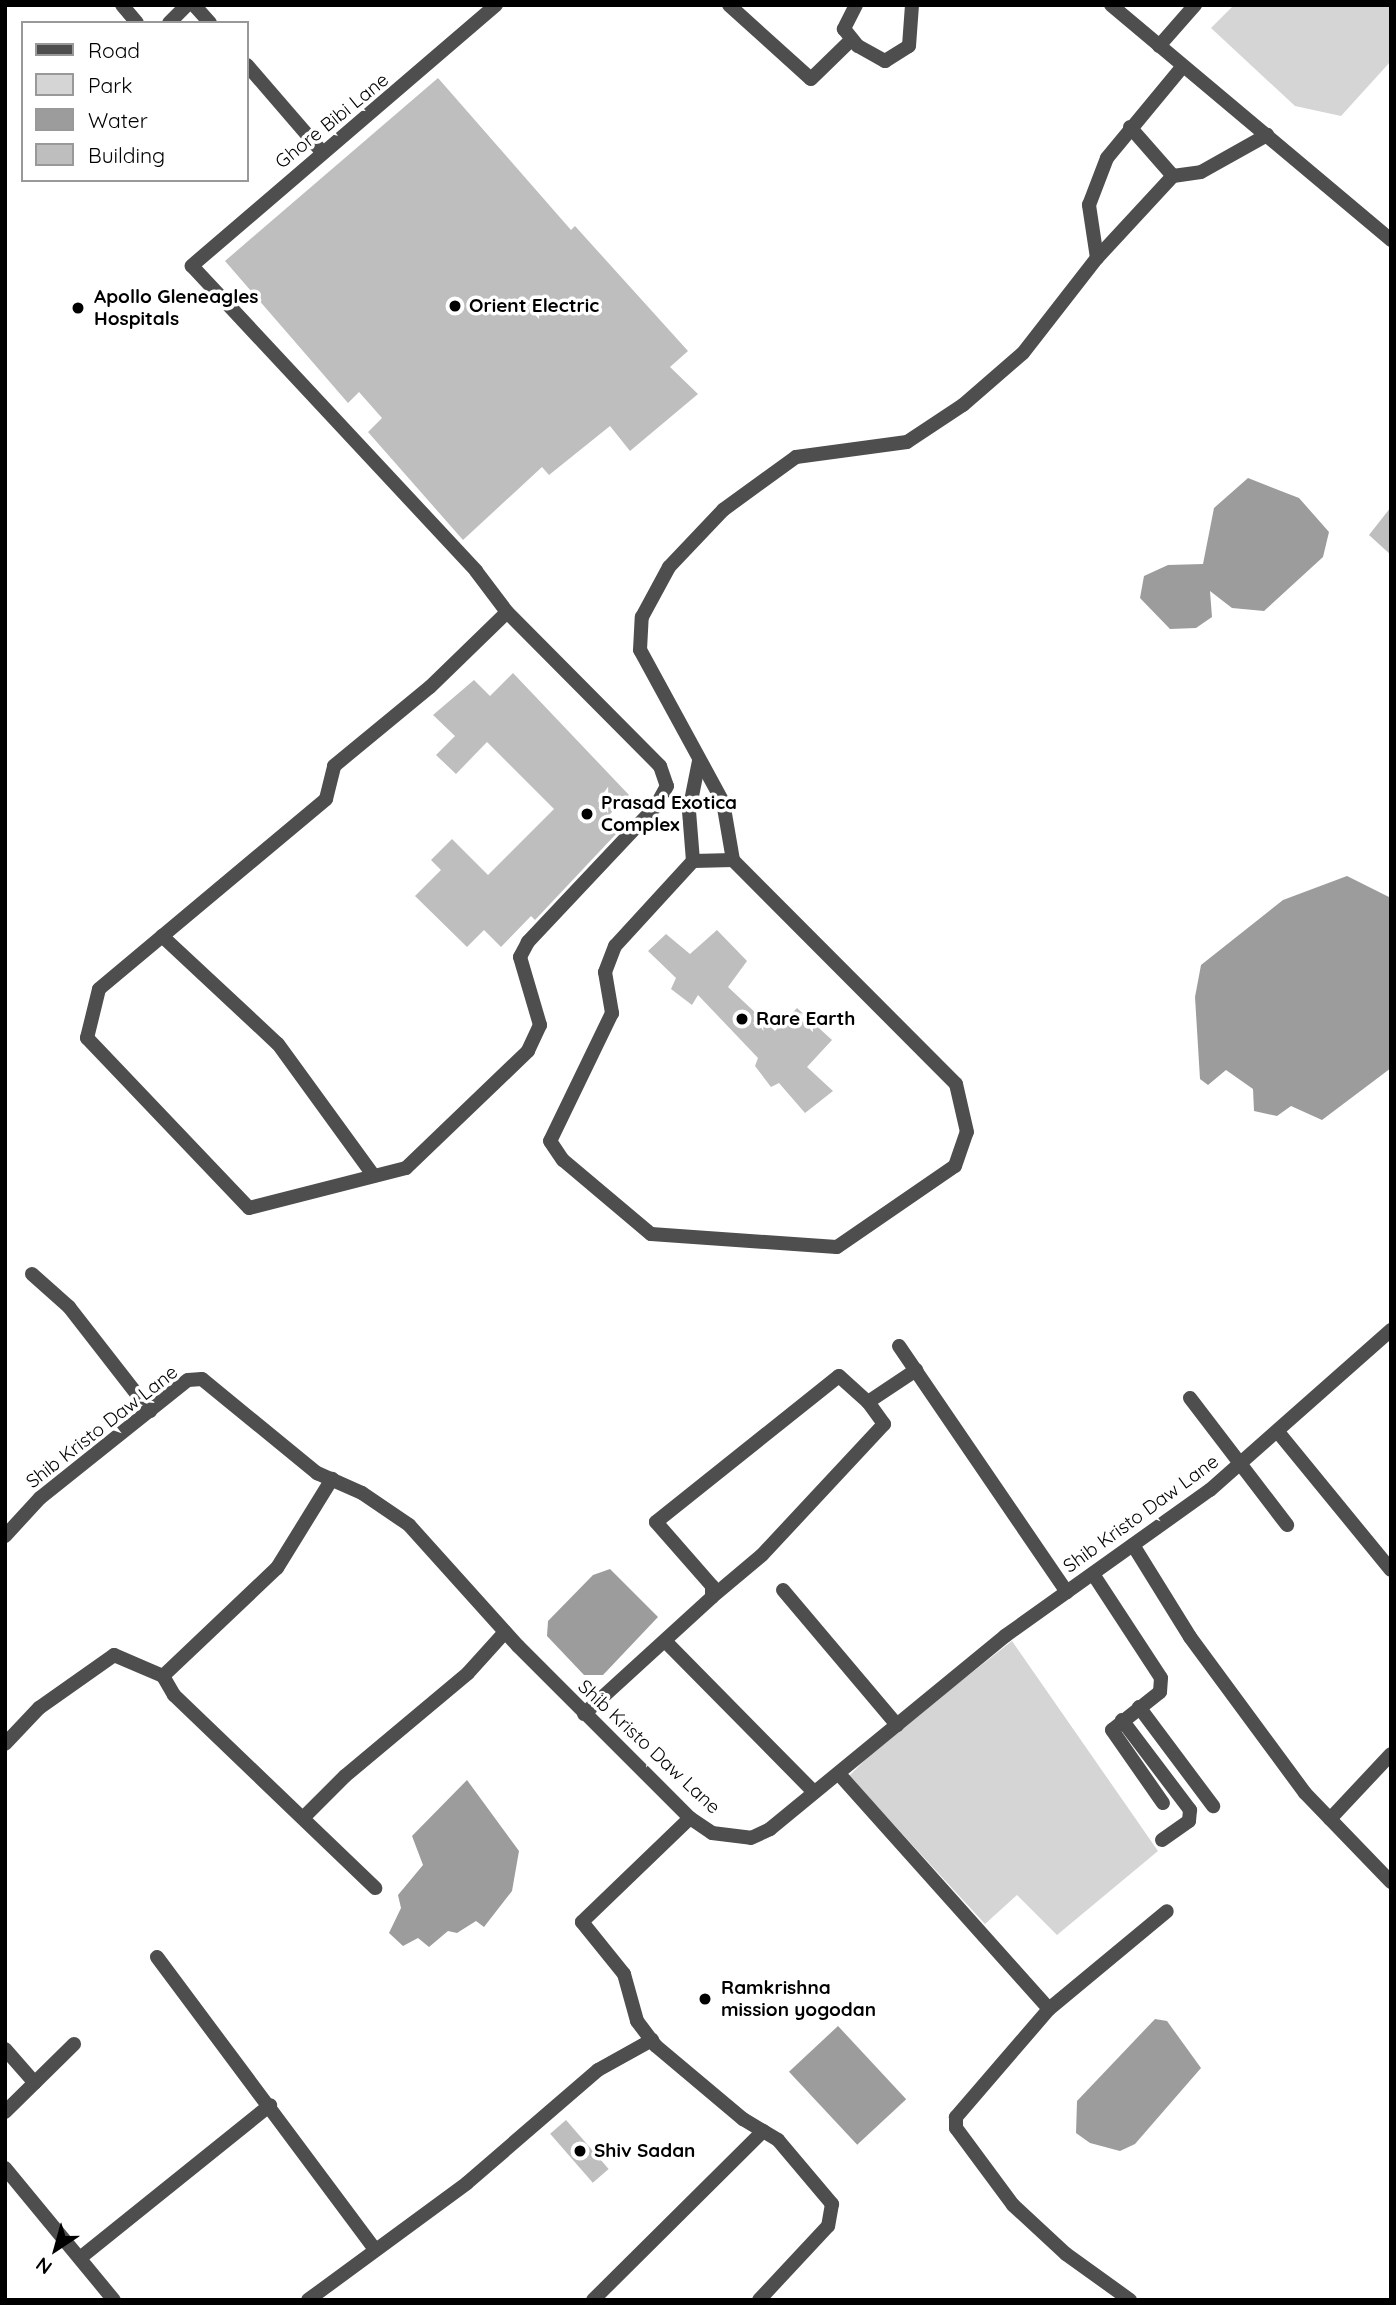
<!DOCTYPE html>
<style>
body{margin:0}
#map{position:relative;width:1396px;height:2305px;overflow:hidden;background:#fff;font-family:Quicksand,sans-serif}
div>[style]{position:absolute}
.green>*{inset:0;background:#d5d5d5}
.water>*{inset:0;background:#9c9c9c;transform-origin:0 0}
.building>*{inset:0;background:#bebebe;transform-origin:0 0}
.minor>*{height:14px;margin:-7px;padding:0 7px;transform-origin:7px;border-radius:7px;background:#4e4e4e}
.tertiary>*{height:14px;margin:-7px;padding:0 7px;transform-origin:7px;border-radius:7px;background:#4e4e4e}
.dots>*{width:19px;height:19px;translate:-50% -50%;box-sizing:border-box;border:4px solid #fff;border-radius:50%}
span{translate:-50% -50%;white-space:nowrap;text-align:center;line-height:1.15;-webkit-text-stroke:7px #fff;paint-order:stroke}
.street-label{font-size:19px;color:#000}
.poi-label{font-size:19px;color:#000;font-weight:700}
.left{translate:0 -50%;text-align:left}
.frame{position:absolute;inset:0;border:7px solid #000;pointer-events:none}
.legend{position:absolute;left:21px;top:21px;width:228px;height:161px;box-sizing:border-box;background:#fff;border:2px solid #999;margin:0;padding:9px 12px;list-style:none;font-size:21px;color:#000}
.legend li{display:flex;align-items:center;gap:14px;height:35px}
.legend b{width:35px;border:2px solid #999}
.north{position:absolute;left:21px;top:2214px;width:70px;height:70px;-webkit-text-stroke:5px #fff;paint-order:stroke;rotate:216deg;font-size:19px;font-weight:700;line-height:28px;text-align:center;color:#000}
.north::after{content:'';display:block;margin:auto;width:24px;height:32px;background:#000;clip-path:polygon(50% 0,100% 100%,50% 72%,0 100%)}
</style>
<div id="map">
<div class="green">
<div style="clip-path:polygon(1234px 5px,1391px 5px,1391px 61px,1341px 116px,1295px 106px,1211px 28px)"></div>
<div style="clip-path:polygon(1012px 1641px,1158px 1851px,1057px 1935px,1017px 1895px,985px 1924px,849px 1776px,883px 1742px)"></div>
</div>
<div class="water">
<div style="clip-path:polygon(1248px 478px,1299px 498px,1329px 532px,1323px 557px,1264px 611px,1232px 608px,1210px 591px,1212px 617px,1196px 628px,1170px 629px,1140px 598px,1144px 576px,1168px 565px,1203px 564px,1214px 508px)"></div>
<div style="clip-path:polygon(1347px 876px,1391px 898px,1391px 1068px,1322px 1120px,1291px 1106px,1277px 1116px,1254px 1111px,1253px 1089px,1226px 1070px,1208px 1085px,1200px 1079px,1195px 997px,1201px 965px,1283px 900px)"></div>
<div style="clip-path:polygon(610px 1569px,658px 1617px,603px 1675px,584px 1675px,547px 1636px,548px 1621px,593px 1575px)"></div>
<div style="clip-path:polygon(467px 1780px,519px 1851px,512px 1891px,484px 1927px,476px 1921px,457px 1933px,448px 1931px,429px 1947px,418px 1938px,403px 1946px,389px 1933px,401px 1908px,398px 1895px,423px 1865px,412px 1836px)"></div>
<div style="clip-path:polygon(1155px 2019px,1167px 2021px,1201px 2068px,1135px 2144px,1120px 2151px,1090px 2143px,1076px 2133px,1077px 2101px)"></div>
<div style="left:838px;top:2026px;width:100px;height:67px;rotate:47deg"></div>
</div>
<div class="building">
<div style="clip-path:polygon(438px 78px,571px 230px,575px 226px,688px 351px,670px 367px,698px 394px,630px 451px,610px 426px,549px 475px,542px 467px,463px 540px,368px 432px,382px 418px,359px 392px,348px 403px,225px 261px)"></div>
<div style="clip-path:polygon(1391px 507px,1391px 555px,1369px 535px)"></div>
<div style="clip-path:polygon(513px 673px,629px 795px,603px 821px,616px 834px,535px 920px,531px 916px,501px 947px,484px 930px,467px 947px,415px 896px,441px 870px,431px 860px,452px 839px,488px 875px,554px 809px,487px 742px,456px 774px,436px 755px,455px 736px,433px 715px,474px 680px,490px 696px)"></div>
<div style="clip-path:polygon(717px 930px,747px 961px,728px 987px,775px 1031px,797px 1008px,832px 1040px,807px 1067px,833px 1091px,805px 1113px,779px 1083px,771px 1087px,755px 1066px,758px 1058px,698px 995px,692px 1005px,671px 989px,676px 978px,648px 951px,666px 934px,690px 954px)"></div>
<div style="left:566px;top:2120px;width:65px;height:21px;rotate:49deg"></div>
</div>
<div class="minor">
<div style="left:122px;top:5px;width:23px;rotate:50deg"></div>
<div style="left:194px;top:5px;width:24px;rotate:48deg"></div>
<div style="left:496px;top:5px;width:401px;rotate:139.4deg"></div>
<div style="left:192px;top:266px;width:417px;rotate:47deg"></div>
<div style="left:476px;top:571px;width:51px;rotate:52.9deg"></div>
<div style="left:507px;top:612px;width:217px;rotate:45.2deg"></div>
<div style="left:660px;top:766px;width:21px;rotate:71deg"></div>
<div style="left:667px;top:786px;width:23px;rotate:119deg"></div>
<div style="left:656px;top:806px;width:187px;rotate:133.3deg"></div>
<div style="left:528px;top:942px;width:17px;rotate:118deg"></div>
<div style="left:520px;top:957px;width:71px;rotate:73.6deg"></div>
<div style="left:540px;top:1025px;width:29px;rotate:115deg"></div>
<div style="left:528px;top:1051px;width:169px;rotate:136.2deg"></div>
<div style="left:406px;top:1168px;width:162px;rotate:165.7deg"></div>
<div style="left:249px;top:1208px;width:235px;rotate:-133.6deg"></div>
<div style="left:87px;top:1038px;width:50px;rotate:-76.2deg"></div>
<div style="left:99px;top:989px;width:296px;rotate:-39.9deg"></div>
<div style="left:326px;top:799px;width:34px;rotate:-76deg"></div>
<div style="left:334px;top:766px;width:124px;rotate:-39.5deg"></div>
<div style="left:430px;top:687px;width:107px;rotate:-44.2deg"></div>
<div style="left:729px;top:5px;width:110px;rotate:42.1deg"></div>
<div style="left:811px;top:79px;width:57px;rotate:-44.3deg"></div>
<div style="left:856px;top:5px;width:27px;rotate:117deg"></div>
<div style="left:844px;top:29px;width:22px;rotate:51deg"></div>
<div style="left:858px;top:46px;width:31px;rotate:29deg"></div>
<div style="left:885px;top:61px;width:28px;rotate:-32deg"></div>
<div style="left:909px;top:46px;width:41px;rotate:-85.8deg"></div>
<div style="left:169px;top:23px;width:25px;rotate:-45deg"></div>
<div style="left:1159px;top:46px;width:55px;rotate:-48.7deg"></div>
<div style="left:247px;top:65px;width:116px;rotate:49.2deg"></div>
<div style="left:1130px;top:127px;width:65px;rotate:48.7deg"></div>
<div style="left:1097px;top:258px;width:54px;rotate:-98.6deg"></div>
<div style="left:1089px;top:205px;width:50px;rotate:-69deg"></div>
<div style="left:1107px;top:158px;width:119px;rotate:-50.4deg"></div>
<div style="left:699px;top:761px;width:51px;rotate:101.3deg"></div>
<div style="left:689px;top:811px;width:50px;rotate:85.4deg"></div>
<div style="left:693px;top:861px;width:115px;rotate:132.5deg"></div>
<div style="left:615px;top:946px;width:28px;rotate:111deg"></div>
<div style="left:605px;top:972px;width:42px;rotate:80.3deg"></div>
<div style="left:612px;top:1013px;width:142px;rotate:115.8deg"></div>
<div style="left:550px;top:1141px;width:23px;rotate:56deg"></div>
<div style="left:563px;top:1160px;width:115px;rotate:40.1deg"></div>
<div style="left:651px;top:1234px;width:186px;rotate:4deg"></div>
<div style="left:837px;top:1247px;width:143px;rotate:-34.5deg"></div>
<div style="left:955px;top:1166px;width:36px;rotate:-71deg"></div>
<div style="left:967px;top:1132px;width:49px;rotate:-102.9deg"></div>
<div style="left:956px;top:1084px;width:316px;rotate:-134.9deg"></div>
<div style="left:733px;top:860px;width:59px;rotate:-99.8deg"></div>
<div style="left:723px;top:802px;width:173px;rotate:-118.6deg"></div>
<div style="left:640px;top:650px;width:33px;rotate:-87deg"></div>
<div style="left:642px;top:617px;width:57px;rotate:-61.6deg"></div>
<div style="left:669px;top:567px;width:79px;rotate:-46.5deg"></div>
<div style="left:723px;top:510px;width:90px;rotate:-36deg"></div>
<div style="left:796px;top:457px;width:112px;rotate:-7.7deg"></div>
<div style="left:907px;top:442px;width:67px;rotate:-33.5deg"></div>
<div style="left:963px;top:405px;width:79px;rotate:-40.9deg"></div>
<div style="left:1023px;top:353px;width:120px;rotate:-52.1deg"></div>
<div style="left:1097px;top:258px;width:112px;rotate:-47.2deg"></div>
<div style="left:1173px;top:176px;width:28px;rotate:-8deg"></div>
<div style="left:1201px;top:172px;width:76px;rotate:-29.3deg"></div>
<div style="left:693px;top:861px;width:40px;rotate:-1.4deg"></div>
<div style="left:162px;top:936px;width:158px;rotate:43deg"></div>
<div style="left:278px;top:1044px;width:163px;rotate:54deg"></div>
<div style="left:32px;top:1274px;width:50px;rotate:41.7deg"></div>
<div style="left:69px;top:1307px;width:132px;rotate:52.1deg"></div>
<div style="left:899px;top:1346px;width:298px;rotate:55.7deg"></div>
<div style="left:1190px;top:1398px;width:160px;rotate:52.6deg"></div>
<div style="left:1278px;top:1432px;width:178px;rotate:50.7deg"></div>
<div style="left:5px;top:1536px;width:52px;rotate:-47.4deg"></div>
<div style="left:40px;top:1498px;width:189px;rotate:-38.6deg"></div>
<div style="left:188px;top:1380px;width:14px;rotate:-4deg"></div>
<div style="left:202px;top:1379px;width:149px;rotate:39.3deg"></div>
<div style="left:317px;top:1473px;width:49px;rotate:24deg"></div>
<div style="left:362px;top:1493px;width:57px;rotate:34.2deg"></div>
<div style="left:409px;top:1525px;width:163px;rotate:48deg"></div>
<div style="left:518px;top:1646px;width:243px;rotate:45deg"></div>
<div style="left:690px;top:1818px;width:27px;rotate:34deg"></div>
<div style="left:712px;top:1833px;width:39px;rotate:7deg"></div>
<div style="left:751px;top:1838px;width:21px;rotate:-25deg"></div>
<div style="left:770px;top:1829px;width:304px;rotate:-39.4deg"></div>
<div style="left:1005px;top:1636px;width:252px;rotate:-35.5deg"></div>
<div style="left:1210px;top:1490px;width:242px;rotate:-41.5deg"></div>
<div style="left:1133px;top:1545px;width:108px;rotate:58.2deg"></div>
<div style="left:1190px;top:1637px;width:194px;rotate:53.6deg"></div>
<div style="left:1305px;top:1793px;width:124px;rotate:46deg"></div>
<div style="left:1093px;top:1574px;width:124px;rotate:56.8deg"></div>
<div style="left:1161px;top:1678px;width:14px;rotate:94deg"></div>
<div style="left:1160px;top:1692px;width:61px;rotate:141.6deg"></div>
<div style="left:1112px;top:1730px;width:89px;rotate:55.1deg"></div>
<div style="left:783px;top:1590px;width:177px;rotate:49.8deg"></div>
<div style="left:712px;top:1597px;width:65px;rotate:-40deg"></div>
<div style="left:762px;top:1555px;width:179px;rotate:-47deg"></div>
<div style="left:884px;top:1424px;width:27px;rotate:-126deg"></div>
<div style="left:666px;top:1642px;width:211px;rotate:45.4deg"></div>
<div style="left:163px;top:1676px;width:22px;rotate:60deg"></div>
<div style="left:174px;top:1695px;width:279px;rotate:43.8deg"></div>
<div style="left:1139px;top:1707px;width:124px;rotate:53.2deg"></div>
<div style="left:584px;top:1714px;width:173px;rotate:-42.4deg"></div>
<div style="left:712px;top:1597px;width:11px;rotate:-90deg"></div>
<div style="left:712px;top:1586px;width:85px;rotate:-131.2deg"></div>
<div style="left:656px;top:1522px;width:234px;rotate:-38.6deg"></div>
<div style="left:839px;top:1376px;width:39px;rotate:42deg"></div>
<div style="left:868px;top:1402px;width:58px;rotate:-33.7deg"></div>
<div style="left:1122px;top:1720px;width:113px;rotate:52.9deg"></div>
<div style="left:1190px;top:1810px;width:11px;rotate:95deg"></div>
<div style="left:1189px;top:1821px;width:33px;rotate:145deg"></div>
<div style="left:5px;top:1744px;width:50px;rotate:-46.6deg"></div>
<div style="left:39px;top:1708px;width:92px;rotate:-35.2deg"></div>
<div style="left:114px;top:1655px;width:53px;rotate:23.2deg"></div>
<div style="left:163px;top:1676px;width:157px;rotate:-43.5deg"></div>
<div style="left:277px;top:1568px;width:105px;rotate:-58.3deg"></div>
<div style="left:839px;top:1774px;width:315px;rotate:48.2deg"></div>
<div style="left:1049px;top:2009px;width:153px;rotate:-39.7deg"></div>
<div style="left:304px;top:1817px;width:58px;rotate:-45deg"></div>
<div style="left:345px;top:1776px;width:160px;rotate:-39.9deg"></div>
<div style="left:468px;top:1673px;width:55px;rotate:-47.9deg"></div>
<div style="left:690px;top:1818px;width:150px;rotate:136.1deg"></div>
<div style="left:582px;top:1922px;width:67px;rotate:51.1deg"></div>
<div style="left:624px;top:1974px;width:49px;rotate:74.5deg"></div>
<div style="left:637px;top:2021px;width:31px;rotate:53deg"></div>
<div style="left:656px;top:2046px;width:114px;rotate:40deg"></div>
<div style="left:743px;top:2119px;width:41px;rotate:31deg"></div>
<div style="left:778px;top:2140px;width:84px;rotate:49.8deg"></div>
<div style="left:832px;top:2204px;width:22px;rotate:100deg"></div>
<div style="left:828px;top:2226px;width:101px;rotate:133deg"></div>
<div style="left:1330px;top:1819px;width:89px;rotate:-46.8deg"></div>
<div style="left:157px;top:1957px;width:365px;rotate:53.3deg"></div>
<div style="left:1049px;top:2009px;width:143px;rotate:130.7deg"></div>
<div style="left:956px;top:2117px;width:11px;rotate:90deg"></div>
<div style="left:956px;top:2128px;width:96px;rotate:53.5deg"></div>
<div style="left:1013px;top:2205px;width:72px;rotate:42.8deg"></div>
<div style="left:1066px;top:2254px;width:79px;rotate:35.7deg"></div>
<div style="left:5px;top:2049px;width:45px;rotate:48.6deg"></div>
<div style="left:5px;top:2112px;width:97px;rotate:-44.6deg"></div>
<div style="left:5px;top:2168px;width:171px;rotate:50.5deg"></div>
<div style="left:80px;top:2258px;width:244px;rotate:-38.8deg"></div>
<div style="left:308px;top:2300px;width:197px;rotate:-36.3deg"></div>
<div style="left:467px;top:2183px;width:173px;rotate:-40.8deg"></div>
<div style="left:598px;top:2070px;width:62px;rotate:-29.1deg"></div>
<div style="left:593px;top:2300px;width:240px;rotate:-44.8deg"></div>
</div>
<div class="tertiary">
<div style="left:1111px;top:5px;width:366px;rotate:40deg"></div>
</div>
<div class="dots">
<div style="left:455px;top:306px;background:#000"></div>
<div style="left:78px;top:308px;background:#000"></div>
<div style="left:587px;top:814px;background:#000"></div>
<div style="left:742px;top:1019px;background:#000"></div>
<div style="left:705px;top:1999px;background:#000"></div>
<div style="left:580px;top:2151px;background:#000"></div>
</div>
<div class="street-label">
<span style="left:332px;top:121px;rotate:-39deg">Ghore Bibi Lane</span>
<span style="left:102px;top:1427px;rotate:-38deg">Shib Kristo Daw Lane</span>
<span style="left:1141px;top:1514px;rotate:-36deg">Shib Kristo Daw Lane</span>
<span style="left:649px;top:1747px;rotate:43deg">Shib Kristo Daw Lane</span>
</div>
<div class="poi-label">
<span class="left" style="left:94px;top:308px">Apollo Gleneagles<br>Hospitals</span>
<span class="left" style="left:469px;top:306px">Orient Electric</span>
<span class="left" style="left:601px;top:814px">Prasad Exotica<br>Complex</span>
<span class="left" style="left:756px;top:1019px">Rare Earth</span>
<span class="left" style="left:721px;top:1999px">Ramkrishna<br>mission yogodan</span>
<span class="left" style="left:594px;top:2151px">Shiv Sadan</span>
</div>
<div class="frame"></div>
<ul class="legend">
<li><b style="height:9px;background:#4e4e4e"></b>Road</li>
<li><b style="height:19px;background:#d5d5d5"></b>Park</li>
<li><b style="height:19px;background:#9c9c9c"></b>Water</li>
<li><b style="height:19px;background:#bebebe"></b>Building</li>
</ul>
<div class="north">N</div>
</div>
